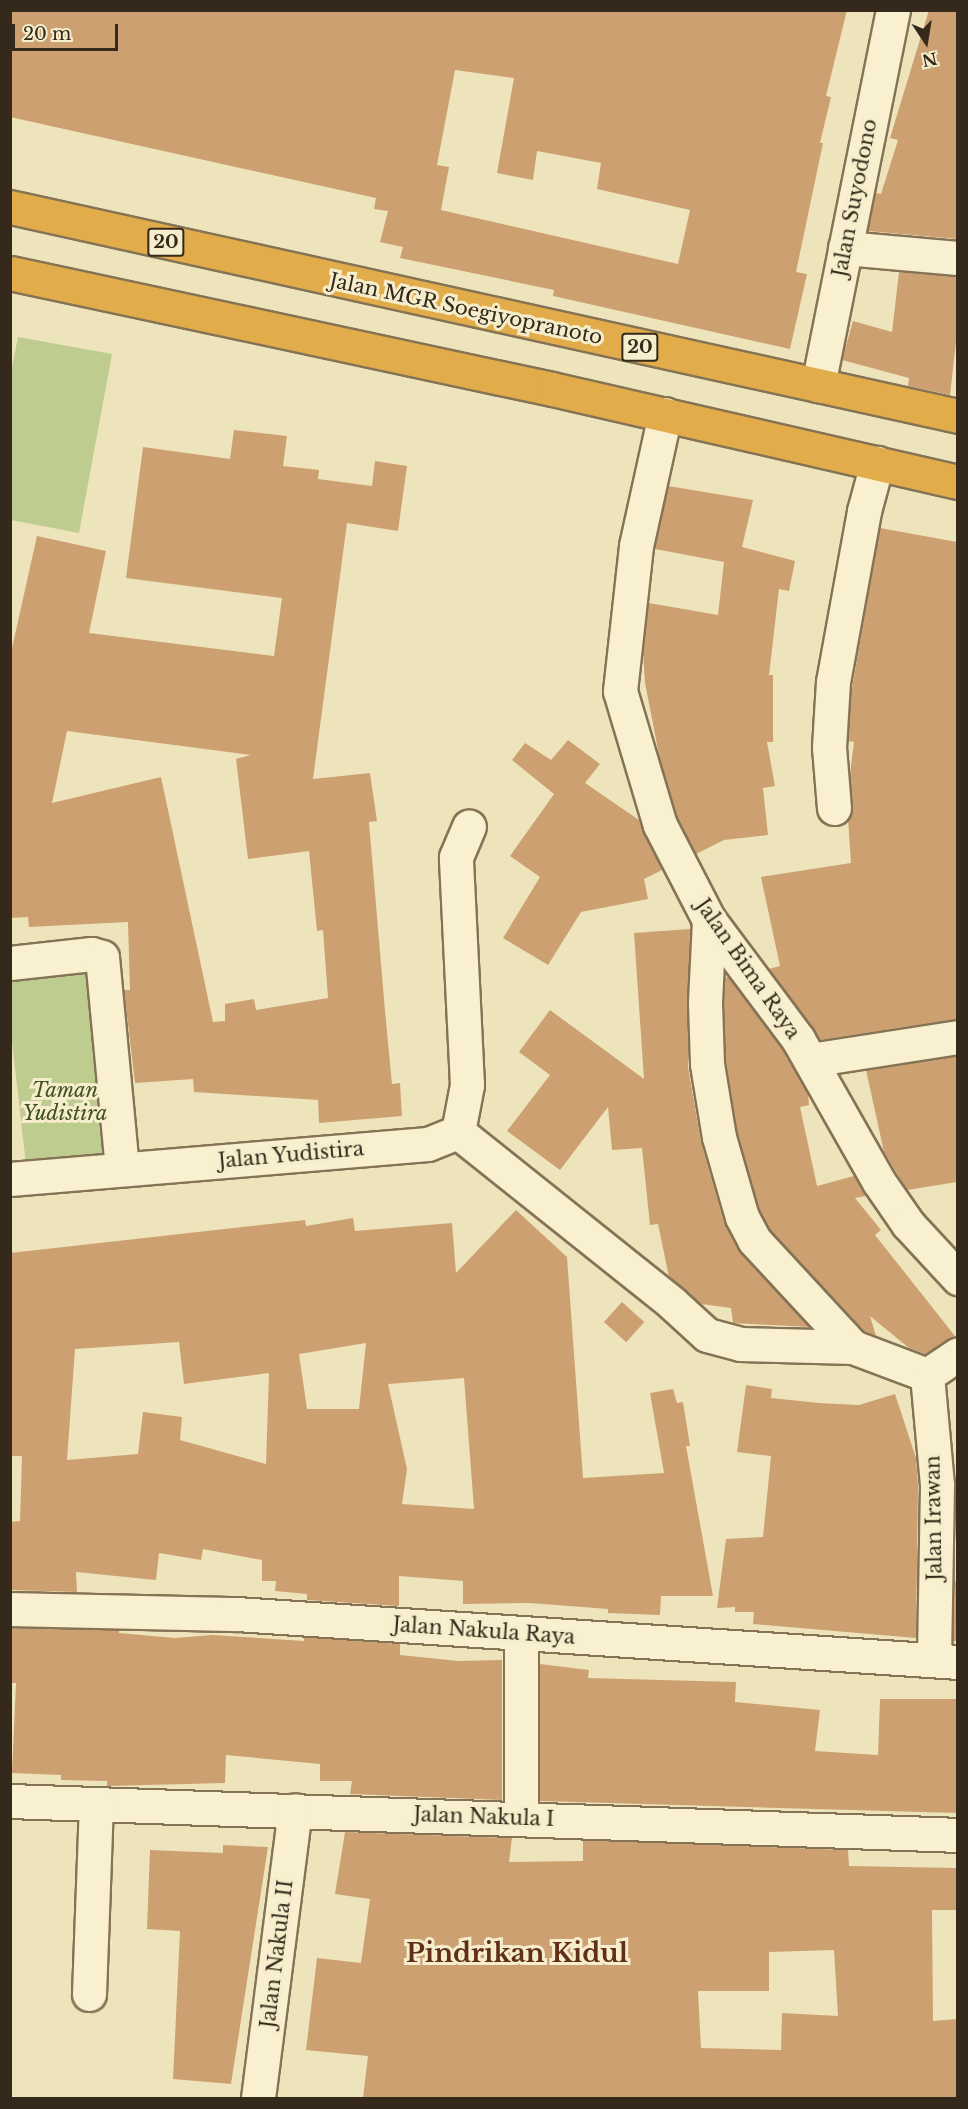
<!DOCTYPE html>
<style>
body{margin:0}
#map{position:relative;width:968px;height:2109px;overflow:hidden;background:#eee4bc;font-family:"Libre Baskerville",serif}
div>[style]{position:absolute}
.green>*{inset:0;background:#bfcc90}
.building>*{inset:0;background:#cda071;transform-origin:0 0}
.roads{filter:drop-shadow(2px 0 #857355) drop-shadow(-2px 0 #857355) drop-shadow(0 2px #857355) drop-shadow(0 -2px #857355)}
.minor>*{height:33px;margin:-16.5px;padding:0 16.5px;transform-origin:16.5px;border-radius:16.5px;background:#f9f0cf}
.highway>*{height:33px;margin:-16.5px;padding:0 16.5px;transform-origin:16.5px;border-radius:16.5px;background:#e1ac49}
span{translate:-50% -50%;white-space:nowrap;text-align:center;line-height:1.15;-webkit-text-stroke:6px #f5edcb;paint-order:stroke}
.shield-label span{padding:2px 4px;background:#f5edcb;border:2px solid;border-radius:4px;-webkit-text-stroke-width:0}
.shield-label{font-size:18px;color:#34291b;font-weight:700}
.street-label{font-size:20px;color:#34291b}
.park-label{font-size:20px;color:#405121;font-style:italic}
.district-label{font-size:26px;color:#612f19;font-weight:700}
.frame{position:absolute;inset:0;border:12px solid #34291b;pointer-events:none}
.north{position:absolute;left:896px;top:12px;width:60px;height:60px;-webkit-text-stroke:4px #f5edcb;paint-order:stroke;rotate:168deg;font-size:16px;font-weight:700;line-height:24px;text-align:center;color:#34291b}
.north::after{content:'';display:block;margin:auto;width:21px;height:27px;background:#34291b;clip-path:polygon(50% 0,100% 100%,50% 72%,0 100%)}
.scale{position:absolute;left:12px;top:24px;width:106px;height:27px;box-sizing:border-box;border:3px solid #34291b;border-top:0;padding-left:8px;font-size:18px;line-height:21px;white-space:nowrap;color:#34291b;-webkit-text-stroke:4px #f5edcb;paint-order:stroke}
</style>
<div id="map">
<div class="green">
<div style="clip-path:polygon(18px 337px,112px 354px,79px 533px,11px 520px,10px 377px)"></div>
<div style="clip-path:polygon(94px 961px,119px 1171px,28px 1182px,11px 1033px,10px 971px)"></div>
</div>
<div class="building">
<div style="clip-path:polygon(evenodd,10px 10px,847px 10px,826px 96px,831px 97px,820px 143px,823px 143px,796px 272px,807px 274px,790px 349px,553px 296px,554px 290px,400px 258px,403px 247px,380px 242px,388px 211px,374px 209px,376px 198px,10px 117px,10px 10px,455px 70px,514px 78px,497px 173px,533px 180px,537px 151px,601px 163px,597px 189px,690px 210px,678px 264px,441px 210px,449px 167px,437px 165px,455px 70px)"></div>
<div style="clip-path:polygon(929px 10px,957px 10px,957px 239px,868px 231px,876px 193px,881px 194px,898px 140px,890px 138px)"></div>
<div style="clip-path:polygon(899px 272px,957px 277px,957px 333px,950px 395px,908px 386px,909px 378px,842px 360px,853px 321px,892px 332px)"></div>
<div style="clip-path:polygon(evenodd,234px 430px,287px 436px,283px 466px,319px 470px,318px 479px,372px 486px,375px 461px,407px 466px,398px 531px,347px 523px,313px 779px,370px 773px,377px 821px,369px 822px,385px 1011px,392px 1084px,400px 1083px,402px 1116px,319px 1123px,318px 1100px,194px 1092px,193px 1079px,135px 1083px,124px 990px,130px 990px,128px 922px,29px 927px,28px 917px,10px 918px,10px 657px,37px 536px,106px 551px,89px 633px,274px 656px,282px 598px,126px 578px,143px 447px,230px 459px,234px 430px,67px 731px,251px 755px,236px 759px,248px 859px,309px 851px,317px 931px,323px 930px,328px 998px,256px 1010px,254px 999px,225px 1004px,225px 1021px,213px 1022px,161px 777px,52px 803px,67px 731px)"></div>
<div style="clip-path:polygon(668px 486px,753px 500px,742px 547px,795px 561px,789px 591px,779px 589px,769px 675px,773px 675px,773px 742px,767px 742px,775px 786px,763px 788px,768px 835px,724px 840px,696px 854px,677px 818px,660px 760px,645px 683px,643px 652px,649px 603px,718px 615px,724px 562px,655px 549px)"></div>
<div style="clip-path:polygon(880px 528px,957px 542px,957px 1019px,820px 1040px,769px 969px,780px 966px,761px 877px,851px 863px,848px 819px,853px 807px,850px 774px,854px 742px,848px 741px,851px 694px)"></div>
<div style="clip-path:polygon(568px 740px,600px 764px,585px 783px,639px 820px,662px 870px,644px 879px,648px 899px,581px 912px,548px 965px,503px 938px,540px 877px,510px 856px,554px 794px,512px 760px,525px 743px,551px 760px)"></div>
<div style="clip-path:polygon(690px 929px,688px 1067px,701px 1142px,724px 1222px,740px 1253px,809px 1327px,733px 1323px,731px 1308px,701px 1304px,669px 1277px,658px 1224px,650px 1225px,642px 1148px,612px 1150px,608px 1107px,560px 1170px,507px 1131px,550px 1075px,519px 1052px,550px 1010px,644px 1079px,634px 933px)"></div>
<div style="clip-path:polygon(728px 977px,782px 1049px,808px 1094px,809px 1105px,800px 1107px,817px 1186px,854px 1176px,866px 1196px,855px 1198px,881px 1230px,875px 1235px,955px 1336px,925px 1354px,909px 1348px,870px 1316px,876px 1336px,864px 1331px,769px 1229px,759px 1210px,737px 1133px,726px 1062px,724px 1003px,725px 978px)"></div>
<div style="clip-path:polygon(957px 1056px,957px 1182px,907px 1190px,884px 1152px,866px 1070px)"></div>
<div style="clip-path:polygon(evenodd,516px 1210px,567px 1257px,583px 1478px,664px 1473px,650px 1393px,673px 1389px,677px 1403px,683px 1402px,690px 1446px,686px 1446px,713px 1596px,661px 1596px,660px 1615px,608px 1613px,608px 1609px,530px 1603px,463px 1604px,463px 1581px,399px 1576px,399px 1606px,307px 1600px,307px 1594px,275px 1591px,276px 1581px,262px 1581px,262px 1560px,203px 1549px,201px 1560px,159px 1553px,156px 1580px,76px 1572px,77px 1592px,10px 1590px,10px 1522px,20px 1521px,22px 1456px,10px 1456px,10px 1253px,305px 1220px,306px 1226px,353px 1218px,355px 1231px,452px 1223px,456px 1273px,516px 1210px,179px 1342px,184px 1384px,269px 1373px,266px 1464px,180px 1440px,182px 1417px,143px 1412px,138px 1454px,67px 1460px,75px 1349px,179px 1342px,516px 1210px,366px 1343px,359px 1409px,307px 1409px,299px 1354px,366px 1343px,516px 1210px,464px 1378px,474px 1509px,402px 1504px,407px 1469px,388px 1384px,464px 1378px)"></div>
<div style="left:622px;top:1302px;width:30px;height:27px;rotate:42deg"></div>
<div style="clip-path:polygon(746px 1385px,772px 1389px,771px 1398px,819px 1403px,859px 1405px,895px 1394px,916px 1458px,918px 1486px,916px 1638px,753px 1624px,754px 1612px,735px 1612px,735px 1607px,717px 1608px,726px 1539px,763px 1537px,771px 1456px,737px 1452px)"></div>
<div style="clip-path:polygon(954px 1576px,957px 1587px,957px 1641px,953px 1641px)"></div>
<div style="clip-path:polygon(10px 1628px,119px 1630px,119px 1633px,175px 1638px,212px 1635px,304px 1641px,304px 1637px,400px 1644px,400px 1655px,459px 1661px,502px 1660px,502px 1800px,350px 1794px,352px 1781px,320px 1781px,320px 1764px,226px 1755px,225px 1783px,107px 1786px,107px 1781px,61px 1780px,61px 1775px,12px 1773px,16px 1683px,10px 1683px)"></div>
<div style="clip-path:polygon(540px 1664px,589px 1670px,588px 1678px,736px 1682px,735px 1702px,820px 1710px,815px 1751px,878px 1755px,880px 1699px,957px 1699px,957px 1813px,540px 1801px)"></div>
<div style="clip-path:polygon(evenodd,345px 1832px,512px 1838px,509px 1862px,583px 1861px,583px 1840px,848px 1850px,849px 1866px,957px 1868px,957px 1910px,932px 1910px,933px 2021px,957px 2019px,957px 2098px,363px 2098px,368px 2056px,306px 2050px,317px 1958px,361px 1963px,370px 1899px,335px 1894px,345px 1832px,834px 1950px,838px 2016px,782px 2013px,781px 2050px,701px 2048px,698px 1991px,769px 1991px,769px 1952px,834px 1950px)"></div>
<div style="clip-path:polygon(223px 1845px,268px 1847px,231px 2084px,173px 2079px,180px 1931px,147px 1929px,150px 1850px,223px 1853px)"></div>
</div>
<div class="roads">
<div class="minor">
<div style="left:845px;top:248px;width:113px;rotate:5.1deg"></div>
<div style="left:818px;top:385px;width:382px;rotate:-78.7deg"></div>
<div style="left:665px;top:414px;width:135px;rotate:102.4deg"></div>
<div style="left:636px;top:546px;width:146px;rotate:96.3deg"></div>
<div style="left:620px;top:691px;width:140px;rotate:73.4deg"></div>
<div style="left:660px;top:825px;width:107px;rotate:62.7deg"></div>
<div style="left:709px;top:920px;width:149px;rotate:53.2deg"></div>
<div style="left:798px;top:1039px;width:164px;rotate:60.5deg"></div>
<div style="left:879px;top:1182px;width:51px;rotate:55.4deg"></div>
<div style="left:908px;top:1224px;width:74px;rotate:47.2deg"></div>
<div style="left:834px;top:808px;width:61px;rotate:-94.7deg"></div>
<div style="left:829px;top:747px;width:65px;rotate:-86.5deg"></div>
<div style="left:833px;top:682px;width:174px;rotate:-79.7deg"></div>
<div style="left:864px;top:511px;width:50px;rotate:-74.8deg"></div>
<div style="left:709px;top:920px;width:83px;rotate:92.8deg"></div>
<div style="left:705px;top:1003px;width:61px;rotate:88.1deg"></div>
<div style="left:707px;top:1064px;width:74px;rotate:80.7deg"></div>
<div style="left:719px;top:1137px;width:83px;rotate:74deg"></div>
<div style="left:742px;top:1217px;width:26px;rotate:62deg"></div>
<div style="left:754px;top:1240px;width:146px;rotate:47.2deg"></div>
<div style="left:10px;top:963px;width:82px;rotate:-6.3deg"></div>
<div style="left:92px;top:954px;width:10px;rotate:17deg"></div>
<div style="left:102px;top:957px;width:212px;rotate:84.6deg"></div>
<div style="left:810px;top:1060px;width:150px;rotate:-8.8deg"></div>
<div style="left:458px;top:1132px;width:274px;rotate:38.6deg"></div>
<div style="left:672px;top:1303px;width:47px;rotate:42.4deg"></div>
<div style="left:707px;top:1335px;width:34px;rotate:15deg"></div>
<div style="left:740px;top:1344px;width:113px;rotate:1.5deg"></div>
<div style="left:853px;top:1347px;width:79px;rotate:20.7deg"></div>
<div style="left:458px;top:1132px;width:48px;rotate:-79.2deg"></div>
<div style="left:467px;top:1085px;width:228px;rotate:-92.8deg"></div>
<div style="left:456px;top:857px;width:33px;rotate:-67deg"></div>
<div style="left:10px;top:1179px;width:419px;rotate:-4.8deg"></div>
<div style="left:428px;top:1144px;width:32px;rotate:-22deg"></div>
<div style="left:927px;top:1375px;width:110px;rotate:84.8deg"></div>
<div style="left:937px;top:1485px;width:175px;rotate:91deg"></div>
<div style="left:927px;top:1375px;width:37px;rotate:-34deg"></div>
<div style="left:10px;top:1609px;width:226px;rotate:1.3deg"></div>
<div style="left:236px;top:1614px;width:724px;rotate:3.8deg"></div>
<div style="left:10px;top:1801px;width:949px;rotate:2.05deg"></div>
<div style="left:521px;top:1819px;width:185px;rotate:-90deg"></div>
<div style="left:89px;top:1994px;width:190px;rotate:-87.9deg"></div>
<div style="left:258px;top:2098px;width:290px;rotate:-82.7deg"></div>
</div>
<div class="highway">
<div style="left:10px;top:207px;width:971px;rotate:12.43deg"></div>
<div style="left:10px;top:273px;width:554px;rotate:12.08deg"></div>
<div style="left:552px;top:389px;width:417px;rotate:12.9deg"></div>
</div>
</div>
<div class="shield-label">
<span style="left:166px;top:242px">20</span>
<span style="left:640px;top:347px">20</span>
</div>
<div class="street-label">
<span style="left:855px;top:198px;rotate:-79deg">Jalan Suyodono</span>
<span style="left:466px;top:309px;rotate:12deg">Jalan MGR Soegiyopranoto</span>
<span style="left:748px;top:969px;rotate:55deg">Jalan Bima Raya</span>
<span style="left:291px;top:1155px;rotate:-5deg">Jalan Yudistira</span>
<span style="left:934px;top:1518px;rotate:-91deg">Jalan Irawan</span>
<span style="left:484px;top:1631px;rotate:4deg">Jalan Nakula Raya</span>
<span style="left:484px;top:1817px;rotate:2deg">Jalan Nakula I</span>
<span style="left:277px;top:1954px;rotate:-83deg">Jalan Nakula II</span>
</div>
<div class="park-label">
<span style="left:65px;top:1102px">Taman<br>Yudistira</span>
</div>
<div class="district-label">
<span style="left:517px;top:1954px">Pindrikan Kidul</span>
</div>
<div class="frame"></div>
<div class="north">N</div>
<div class="scale">20 m</div>
</div>
